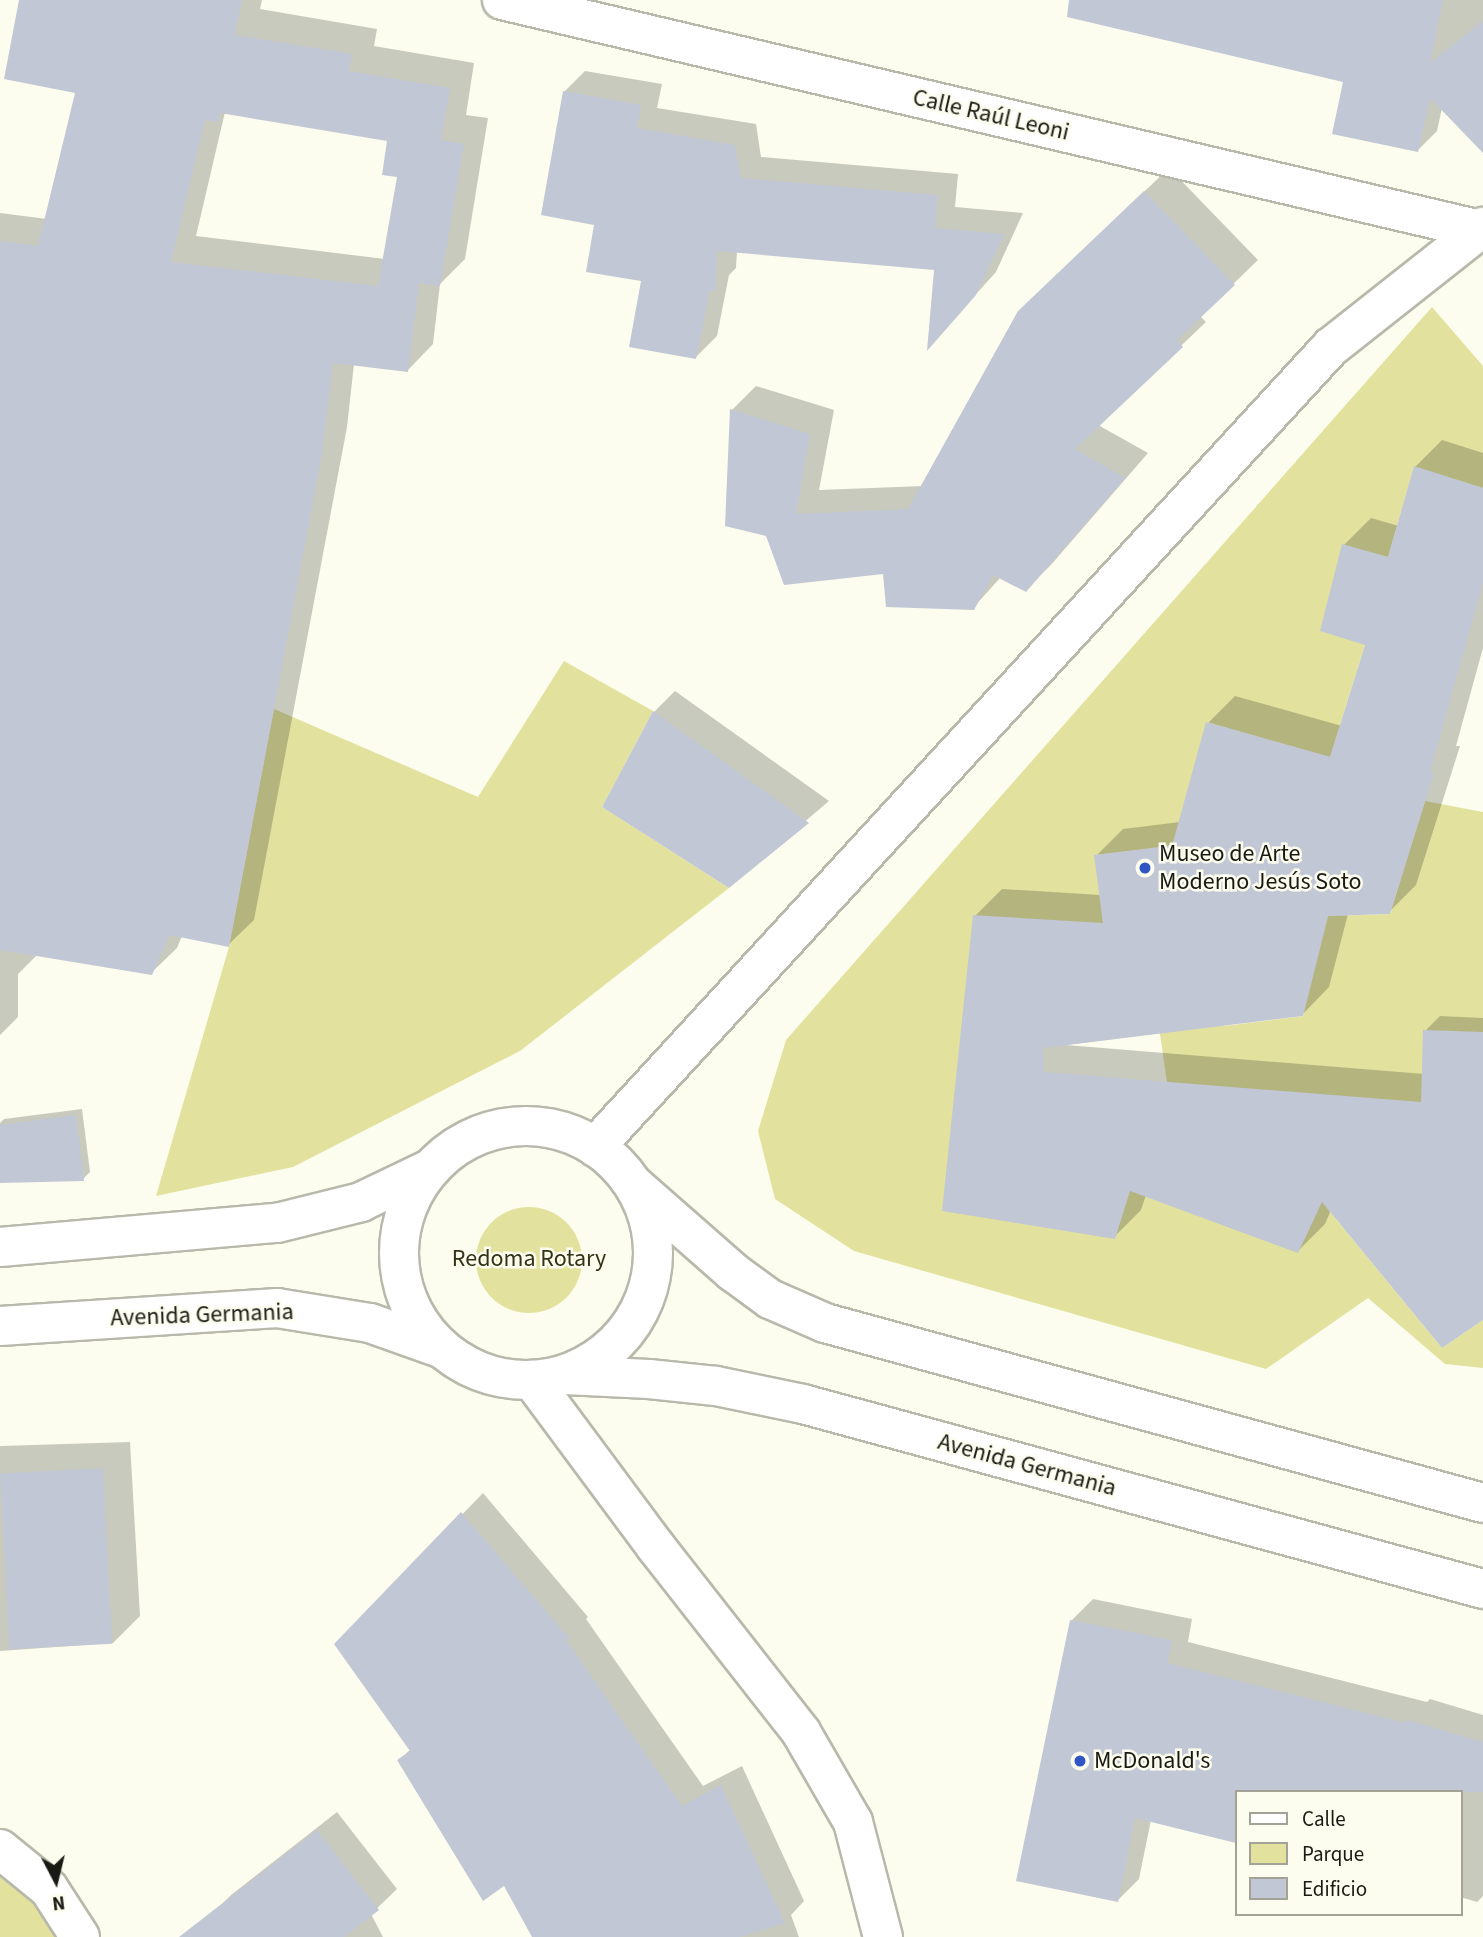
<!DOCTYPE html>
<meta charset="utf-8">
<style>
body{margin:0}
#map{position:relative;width:1483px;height:1937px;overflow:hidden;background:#fcfdee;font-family:"Source Sans 3",sans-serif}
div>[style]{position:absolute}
.green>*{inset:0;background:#e2e29e}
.round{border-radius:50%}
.shadow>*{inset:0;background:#0003}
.building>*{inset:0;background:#c1c7d4;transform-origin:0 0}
.roads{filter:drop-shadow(2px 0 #b8b9ab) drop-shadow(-2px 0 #b8b9ab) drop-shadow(0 2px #b8b9ab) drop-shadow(0 -2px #b8b9ab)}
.street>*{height:38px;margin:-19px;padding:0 19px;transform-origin:19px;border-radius:19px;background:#fff}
.secondary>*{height:38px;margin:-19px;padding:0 19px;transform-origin:19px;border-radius:19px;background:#fff}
.secondary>.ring{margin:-19px;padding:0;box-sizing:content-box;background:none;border:38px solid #fff;border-radius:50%}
.dots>*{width:19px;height:19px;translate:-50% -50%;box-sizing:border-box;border:4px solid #fcfdee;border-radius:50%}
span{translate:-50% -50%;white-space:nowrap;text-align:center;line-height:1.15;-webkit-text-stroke:5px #fcfdee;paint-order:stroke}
.street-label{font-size:24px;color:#1a1a15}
.poi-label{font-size:24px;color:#1a1a15}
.left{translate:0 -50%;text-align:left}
.park-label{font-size:24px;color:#343315}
.legend{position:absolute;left:1235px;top:1790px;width:228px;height:126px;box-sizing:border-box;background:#fcfdee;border:2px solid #a2a297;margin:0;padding:9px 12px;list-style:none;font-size:21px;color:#1a1a15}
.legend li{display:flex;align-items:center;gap:14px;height:35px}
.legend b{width:35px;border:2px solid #a2a297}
.north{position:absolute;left:21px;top:1846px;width:70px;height:70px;-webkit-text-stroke:5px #fcfdee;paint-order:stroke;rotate:173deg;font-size:19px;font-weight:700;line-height:28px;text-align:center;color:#1a1a15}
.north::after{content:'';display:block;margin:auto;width:24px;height:32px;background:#1a1a15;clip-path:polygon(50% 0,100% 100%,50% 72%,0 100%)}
</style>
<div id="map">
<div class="green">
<div style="clip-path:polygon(1432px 307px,1483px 366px,1483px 488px,1414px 467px,1388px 557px,1343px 545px,1365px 645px,1330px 757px,1207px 722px,1191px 843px,1095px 855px,1103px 923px,942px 1211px,1147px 1137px,1167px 1082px,1148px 952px,1194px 945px,1224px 1026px,1303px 1016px,1328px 916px,1390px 914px,1425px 801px,1483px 812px,1483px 1140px,1426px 1135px,1326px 1207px,1442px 1348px,1483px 1320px,1483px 1368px,1445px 1364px,1368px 1298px,1266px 1369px,854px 1251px,775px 1199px,758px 1131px,786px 1040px)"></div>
<div style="clip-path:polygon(564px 661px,653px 711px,602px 807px,729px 888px,520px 1051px,293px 1167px,156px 1196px,229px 947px,274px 709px,478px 797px)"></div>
<div class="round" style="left:476px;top:1207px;width:106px;height:106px"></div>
<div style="clip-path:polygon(0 1849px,80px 1937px,0 1937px)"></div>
</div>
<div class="shadow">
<div style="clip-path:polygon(evenodd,21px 0,262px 0,260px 9px,377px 29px,374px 46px,474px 63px,466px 115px,488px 118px,465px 259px,440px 284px,433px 344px,408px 370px,354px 364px,347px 427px,254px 920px,228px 945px,182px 936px,177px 948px,151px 973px,38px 954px,18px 974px,18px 1017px,0 1035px,0 213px,47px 219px,77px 92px,21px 0,225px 112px,389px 140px,399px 175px,385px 259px,196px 236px,225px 112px)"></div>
<div style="clip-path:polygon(1136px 0,1483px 0,1483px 124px,1442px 108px,1437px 131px,1418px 150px,1345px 81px)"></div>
<div style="clip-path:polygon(585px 71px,662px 84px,657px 108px,756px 124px,761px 157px,958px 174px,955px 207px,1023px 213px,996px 272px,929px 346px,936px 268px,737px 251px,736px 268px,729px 275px,717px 336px,696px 357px,643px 280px,596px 223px,564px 92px)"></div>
<div style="clip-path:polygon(1169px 168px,1258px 260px,1200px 316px,1206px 322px,1098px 425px,1148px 453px,1050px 566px,1025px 590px,1001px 577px,973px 608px,885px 572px,785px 583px,732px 410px,756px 386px,834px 410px,819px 490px,923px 486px,1044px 287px)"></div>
<div style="clip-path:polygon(1442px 440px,1483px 453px,1483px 648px,1456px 746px,1460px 746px,1416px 885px,1389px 912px,1348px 914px,1329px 987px,1302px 1015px,1066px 1045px,1424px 1074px,1425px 1031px,1440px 1016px,1483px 1018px,1483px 1318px,1331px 1210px,1325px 1224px,1298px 1251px,1146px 1195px,1141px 1210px,1114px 1237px,975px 916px,1002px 889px,1101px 895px,1096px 856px,1123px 829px,1180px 822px,1208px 723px,1235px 696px,1342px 726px,1368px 644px,1344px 545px,1371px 518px,1399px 526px,1415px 467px)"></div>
<div style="clip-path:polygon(675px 691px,829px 801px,729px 886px,654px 712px)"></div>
<div style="clip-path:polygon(82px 1109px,90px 1172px,83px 1179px,0 1181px,0 1123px,4px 1119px)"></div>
<div style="clip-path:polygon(130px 1442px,140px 1616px,113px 1643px,0 1651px,0 1446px)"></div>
<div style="clip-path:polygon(483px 1493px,588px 1617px,586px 1619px,703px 1786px,742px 1766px,804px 1901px,791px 1915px,799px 1937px,533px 1937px,505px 1884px,399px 1760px,411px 1749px,336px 1644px)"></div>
<div style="clip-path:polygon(1093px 1599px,1192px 1619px,1188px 1642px,1427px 1702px,1430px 1699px,1483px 1715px,1483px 1896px,1477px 1902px,1460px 1897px,1460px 1792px,1236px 1792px,1236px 1841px,1151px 1820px,1139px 1879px,1118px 1900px,1072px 1620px)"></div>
<div style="clip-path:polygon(337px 1812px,397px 1889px,371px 1914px,383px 1937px,208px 1937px,212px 1914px,231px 1895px)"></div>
</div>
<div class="building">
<div style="clip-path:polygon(evenodd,19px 0,242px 0,235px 35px,352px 54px,349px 71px,450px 88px,441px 140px,464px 144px,440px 286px,419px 283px,408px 372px,333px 363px,322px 454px,229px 947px,169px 935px,152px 975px,0 950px,0 241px,38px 246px,75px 93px,4px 79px,19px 0,220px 113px,387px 141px,382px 175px,397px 177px,378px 286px,171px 262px,205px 120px,218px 122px,220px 113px)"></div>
<div style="clip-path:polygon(1069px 0,1443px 0,1430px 63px,1483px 21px,1483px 153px,1430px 98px,1418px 152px,1332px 134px,1343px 82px,1067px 17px)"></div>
<div style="clip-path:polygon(563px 91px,641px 105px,637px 128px,735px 145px,741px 178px,938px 195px,935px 228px,1004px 234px,976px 295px,927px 351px,934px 270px,717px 251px,716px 291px,710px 290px,696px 359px,629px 347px,641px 281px,586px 272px,594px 225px,541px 215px)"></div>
<div style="clip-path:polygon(1144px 191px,1235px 285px,1177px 340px,1183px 347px,1075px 449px,1125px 478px,1026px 592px,993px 575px,974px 610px,886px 607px,883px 574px,784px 585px,766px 536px,725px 526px,730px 409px,810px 434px,796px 514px,908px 509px,1018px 311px)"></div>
<div style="clip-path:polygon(1414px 466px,1483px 488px,1483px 583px,1430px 772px,1434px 773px,1390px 914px,1328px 916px,1303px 1016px,1043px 1048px,1044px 1072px,1421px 1102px,1423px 1030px,1483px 1032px,1483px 1320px,1442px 1348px,1322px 1202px,1298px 1253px,1130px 1191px,1115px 1239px,942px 1211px,973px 915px,1103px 923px,1094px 855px,1172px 846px,1206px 722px,1330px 757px,1365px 645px,1320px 631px,1342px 544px,1388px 557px)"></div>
<div style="clip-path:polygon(653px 711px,809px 823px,729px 888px,602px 807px)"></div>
<div style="clip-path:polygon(76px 1115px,84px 1181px,0 1183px,0 1125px)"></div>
<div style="left:103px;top:1468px;width:176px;height:103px;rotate:87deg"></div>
<div style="clip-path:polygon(461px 1512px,569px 1638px,566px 1640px,682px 1806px,721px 1785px,785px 1923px,740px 1937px,532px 1937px,504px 1886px,483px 1901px,397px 1760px,410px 1751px,334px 1644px)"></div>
<div style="clip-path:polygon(1070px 1620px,1172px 1640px,1167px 1663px,1406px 1723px,1407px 1720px,1483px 1742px,1483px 1792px,1236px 1792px,1236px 1843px,1135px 1818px,1118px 1902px,1016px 1881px)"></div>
<div style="clip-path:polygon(317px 1830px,379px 1910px,344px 1937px,179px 1937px)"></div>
</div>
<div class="roads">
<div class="street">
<div style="left:502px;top:0;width:1005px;rotate:13.23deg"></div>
<div style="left:595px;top:1147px;width:1087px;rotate:-47.39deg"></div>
<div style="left:1331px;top:347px;width:194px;rotate:-38.3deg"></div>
<div style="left:532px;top:1380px;width:208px;rotate:53.4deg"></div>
<div style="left:656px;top:1547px;width:235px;rotate:51.9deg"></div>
<div style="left:801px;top:1732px;width:104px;rotate:60deg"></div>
<div style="left:853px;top:1822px;width:119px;rotate:75.4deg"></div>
<div style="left:0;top:1849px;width:63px;rotate:39.2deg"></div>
<div style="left:49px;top:1889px;width:57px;rotate:57.1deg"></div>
</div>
<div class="secondary">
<div class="ring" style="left:399px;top:1126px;width:216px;height:216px"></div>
<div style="left:634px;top:1185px;width:132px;rotate:41.3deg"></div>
<div style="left:733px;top:1272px;width:46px;rotate:36.1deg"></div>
<div style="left:770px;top:1299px;width:60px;rotate:23.6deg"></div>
<div style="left:825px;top:1323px;width:682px;rotate:15.3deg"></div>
<div style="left:0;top:1247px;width:278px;rotate:-5deg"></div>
<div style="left:277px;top:1223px;width:87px;rotate:-14deg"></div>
<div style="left:361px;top:1202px;width:76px;rotate:-25.6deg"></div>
<div style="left:0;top:1326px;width:278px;rotate:-3.7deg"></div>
<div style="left:277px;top:1308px;width:94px;rotate:9.2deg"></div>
<div style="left:370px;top:1323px;width:74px;rotate:19.7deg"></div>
<div style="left:565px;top:1375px;width:84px;rotate:2.7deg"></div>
<div style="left:649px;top:1379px;width:67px;rotate:6deg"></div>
<div style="left:716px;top:1386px;width:89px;rotate:11.7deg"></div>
<div style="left:803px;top:1404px;width:705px;rotate:15.22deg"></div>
</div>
</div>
<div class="dots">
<div style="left:1145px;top:868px;background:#3255c5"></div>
<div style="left:1080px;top:1761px;background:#3255c5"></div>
</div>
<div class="street-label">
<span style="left:991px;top:115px;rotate:13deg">Calle Raúl Leoni</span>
<span style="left:202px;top:1315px;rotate:-2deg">Avenida Germania</span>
<span style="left:1027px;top:1465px;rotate:15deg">Avenida Germania</span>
</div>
<div class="poi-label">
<span class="left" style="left:1159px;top:868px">Museo de Arte<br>Moderno Jesús Soto</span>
<span class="left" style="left:1094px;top:1761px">McDonald's</span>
</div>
<div class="park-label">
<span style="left:529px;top:1259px">Redoma Rotary</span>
</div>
<ul class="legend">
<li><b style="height:9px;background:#fff"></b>Calle</li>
<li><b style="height:19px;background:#e2e29e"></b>Parque</li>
<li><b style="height:19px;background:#c1c7d4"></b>Edificio</li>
</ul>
<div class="north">N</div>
</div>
